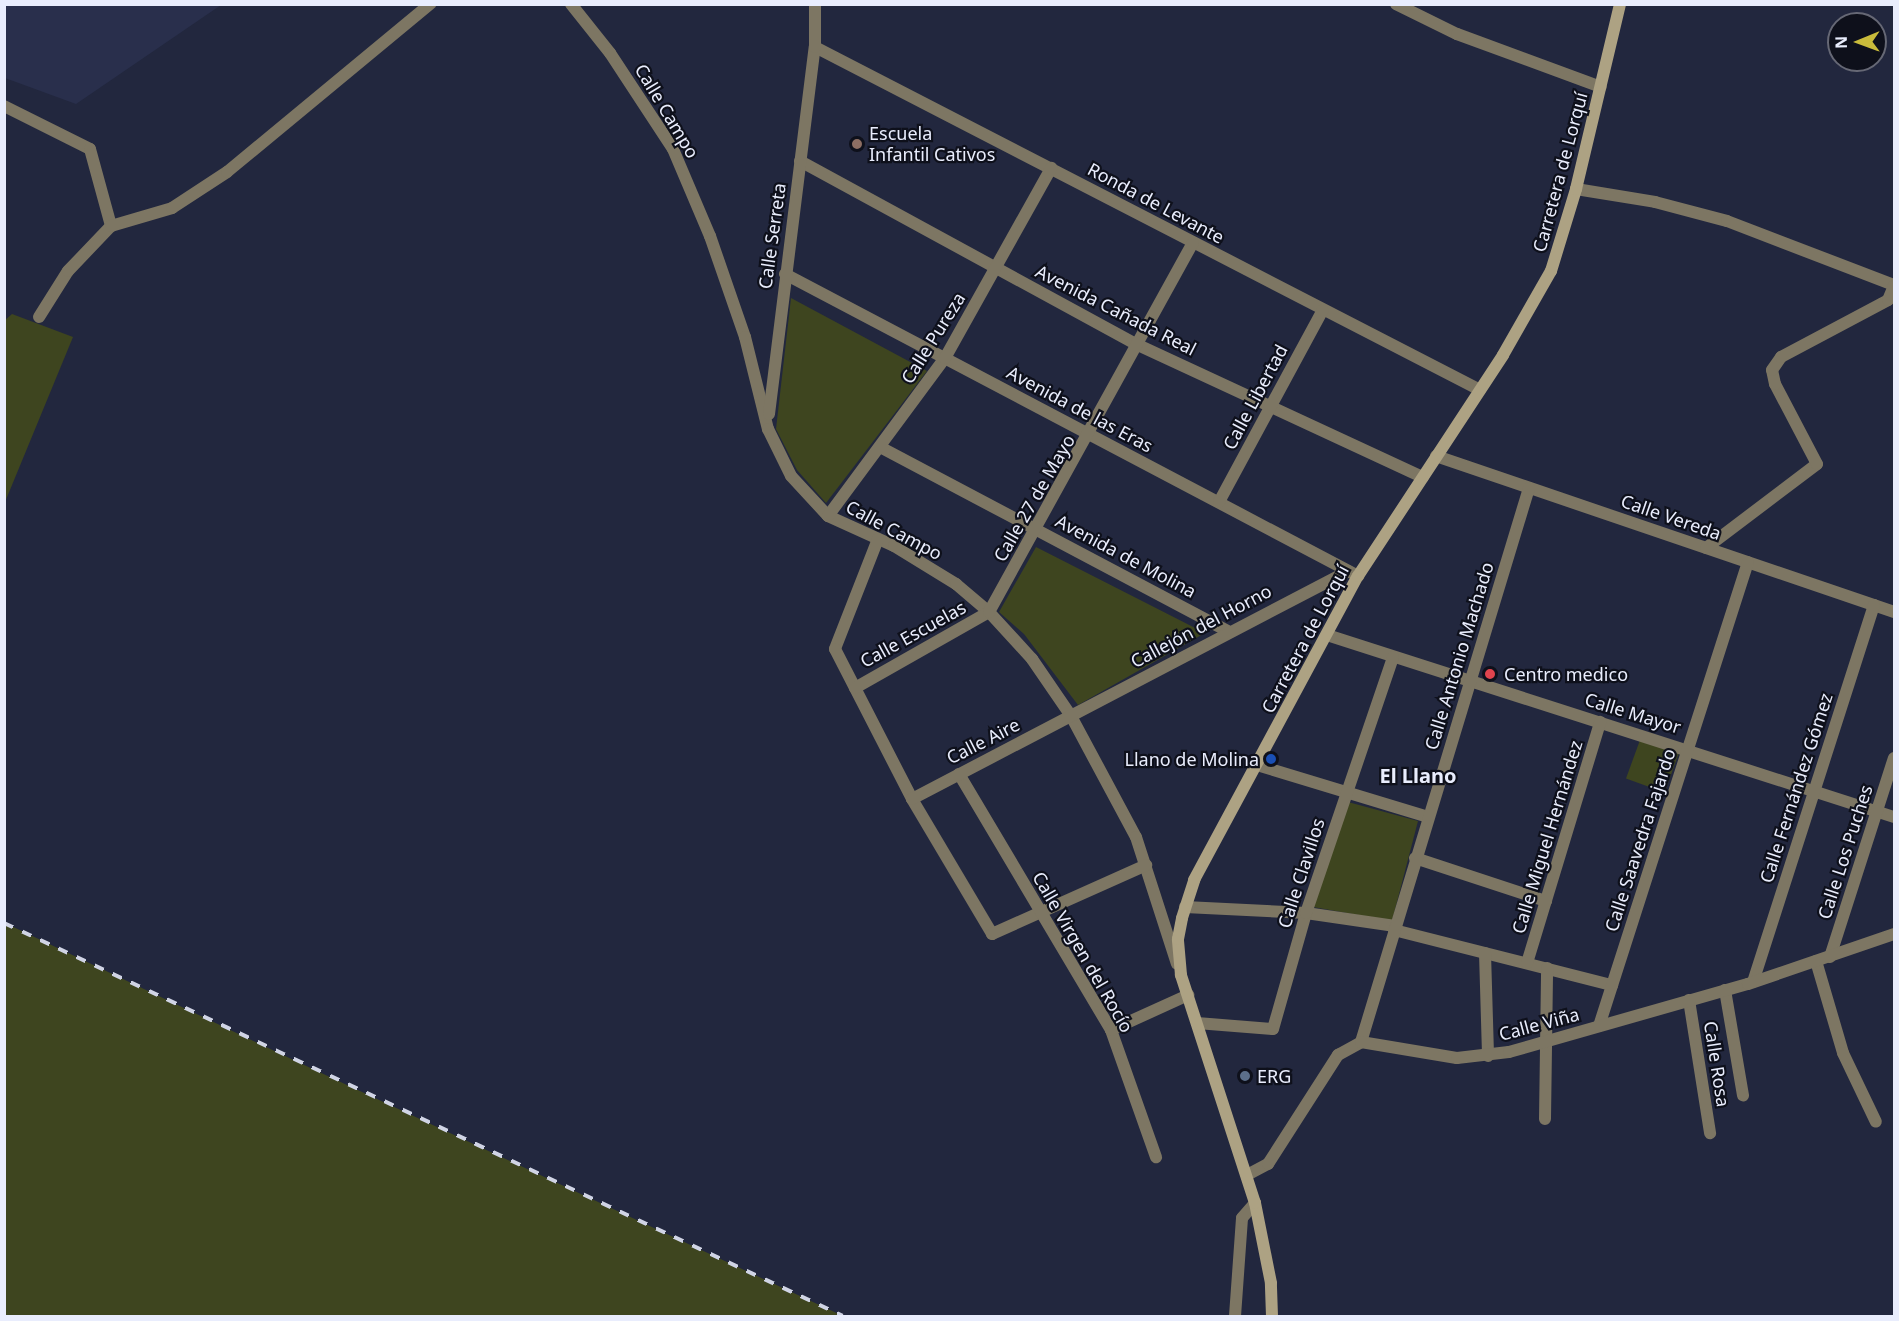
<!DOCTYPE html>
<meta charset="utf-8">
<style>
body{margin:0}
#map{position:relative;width:1899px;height:1321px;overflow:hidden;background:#22273e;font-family:"Noto Sans",sans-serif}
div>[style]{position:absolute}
.built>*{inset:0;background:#292f4c}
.green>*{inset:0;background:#3e451f;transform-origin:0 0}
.minor>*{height:12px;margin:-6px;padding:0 6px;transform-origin:6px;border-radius:6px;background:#7d7663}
.secondary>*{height:12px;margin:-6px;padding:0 6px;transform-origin:6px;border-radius:6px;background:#ada283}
.rail>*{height:4px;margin-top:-2px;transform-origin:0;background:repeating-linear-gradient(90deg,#d0d4e5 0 10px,transparent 0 20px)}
.dots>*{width:16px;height:16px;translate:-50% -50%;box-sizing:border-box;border:3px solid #0e101b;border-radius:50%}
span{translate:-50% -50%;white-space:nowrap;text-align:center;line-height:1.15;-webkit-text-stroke:4.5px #0e101b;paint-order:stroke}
.street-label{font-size:18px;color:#e9edfd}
.poi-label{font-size:18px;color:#e9edfd}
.left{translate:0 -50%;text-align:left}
.right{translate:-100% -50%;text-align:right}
.neighbourhood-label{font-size:20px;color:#e9edfd;font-weight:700}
.frame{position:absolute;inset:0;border:6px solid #e9edfd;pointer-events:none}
.north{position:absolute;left:1827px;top:12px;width:60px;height:60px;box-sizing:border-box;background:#0e101b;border:2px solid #666875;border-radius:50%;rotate:269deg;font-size:16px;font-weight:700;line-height:24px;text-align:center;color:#e9edfd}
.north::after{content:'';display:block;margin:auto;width:21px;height:27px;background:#c9bb3b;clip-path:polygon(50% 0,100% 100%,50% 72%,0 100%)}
</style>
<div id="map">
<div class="built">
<div style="clip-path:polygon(4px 5px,5px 4px,221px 5px,76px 104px,5px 78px)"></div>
</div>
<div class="green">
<div style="clip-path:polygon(791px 298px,927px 371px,826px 503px,797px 470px,776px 429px)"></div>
<div style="clip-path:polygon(12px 314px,73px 337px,5px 502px,4px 321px)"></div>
<div style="clip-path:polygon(1036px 547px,1205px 633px,1078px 705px,1024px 634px,999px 612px)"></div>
<div style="left:1640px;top:740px;width:41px;height:41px;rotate:20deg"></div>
<div style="clip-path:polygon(1348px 802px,1418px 821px,1392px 921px,1313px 907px)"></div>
<div style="clip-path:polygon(5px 923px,302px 1064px,843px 1316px,5px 1316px)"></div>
</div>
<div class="minor">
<div style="left:571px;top:4px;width:63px;rotate:51.5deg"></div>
<div style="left:610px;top:53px;width:115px;rotate:56.7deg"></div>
<div style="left:673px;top:149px;width:95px;rotate:67deg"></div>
<div style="left:710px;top:236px;width:107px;rotate:70.9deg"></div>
<div style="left:745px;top:337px;width:95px;rotate:76deg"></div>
<div style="left:768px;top:429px;width:52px;rotate:63.9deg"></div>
<div style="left:791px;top:476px;width:54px;rotate:47.2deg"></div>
<div style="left:828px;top:516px;width:72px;rotate:24.4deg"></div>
<div style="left:894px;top:546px;width:73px;rotate:31.5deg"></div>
<div style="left:956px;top:584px;width:43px;rotate:40.3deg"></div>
<div style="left:989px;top:612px;width:64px;rotate:47.5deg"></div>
<div style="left:1032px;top:659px;width:69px;rotate:55.6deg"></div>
<div style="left:1071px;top:716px;width:137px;rotate:61.8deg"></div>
<div style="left:1136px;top:837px;width:133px;rotate:72.1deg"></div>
<div style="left:1396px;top:4px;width:68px;rotate:26.2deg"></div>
<div style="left:1457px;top:34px;width:153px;rotate:20.2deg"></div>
<div style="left:815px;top:47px;width:748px;rotate:27.28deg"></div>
<div style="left:4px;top:106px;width:96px;rotate:26.6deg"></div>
<div style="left:90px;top:149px;width:80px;rotate:74.7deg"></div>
<div style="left:800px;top:161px;width:385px;rotate:28.6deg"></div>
<div style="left:1138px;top:345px;width:314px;rotate:24.9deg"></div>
<div style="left:1576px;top:189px;width:80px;rotate:9.3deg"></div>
<div style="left:1655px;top:202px;width:74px;rotate:14.8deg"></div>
<div style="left:1727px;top:221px;width:179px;rotate:21deg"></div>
<div style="left:785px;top:274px;width:648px;rotate:27.79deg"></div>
<div style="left:39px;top:317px;width:54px;rotate:-57.8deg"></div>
<div style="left:68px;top:271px;width:62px;rotate:-46.3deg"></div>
<div style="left:111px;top:226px;width:64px;rotate:-16.4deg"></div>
<div style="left:172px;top:208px;width:66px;rotate:-33.2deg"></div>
<div style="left:227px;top:172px;width:264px;rotate:-39.6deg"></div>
<div style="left:769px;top:414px;width:370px;rotate:-82.9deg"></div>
<div style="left:815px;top:47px;width:43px;rotate:-90deg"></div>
<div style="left:880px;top:447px;width:393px;rotate:27.9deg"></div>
<div style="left:1436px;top:456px;width:484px;rotate:18.8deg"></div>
<div style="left:1219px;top:502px;width:218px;rotate:-61.6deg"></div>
<div style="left:828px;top:516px;width:197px;rotate:-53.5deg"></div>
<div style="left:945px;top:358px;width:218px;rotate:-60.8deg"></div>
<div style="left:878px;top:539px;width:118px;rotate:111.4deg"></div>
<div style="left:835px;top:649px;width:169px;rotate:62.8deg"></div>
<div style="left:912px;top:799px;width:157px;rotate:59.3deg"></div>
<div style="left:992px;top:934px;width:169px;rotate:-24.1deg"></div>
<div style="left:1706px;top:548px;width:139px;rotate:-37.1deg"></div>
<div style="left:1817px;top:464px;width:90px;rotate:-117.7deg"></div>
<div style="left:1775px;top:384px;width:14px;rotate:-102deg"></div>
<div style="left:1772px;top:370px;width:16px;rotate:-55deg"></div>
<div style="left:1781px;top:357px;width:121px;rotate:-28deg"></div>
<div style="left:1888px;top:300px;width:15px;rotate:-67deg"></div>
<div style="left:1327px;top:635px;width:595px;rotate:17.8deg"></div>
<div style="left:855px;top:688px;width:154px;rotate:-29.6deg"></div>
<div style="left:989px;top:612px;width:422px;rotate:-61.1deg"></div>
<div style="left:1257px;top:765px;width:179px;rotate:16.9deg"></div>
<div style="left:959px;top:774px;width:298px;rotate:59.3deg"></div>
<div style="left:1111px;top:1030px;width:135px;rotate:70.5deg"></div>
<div style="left:912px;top:799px;width:492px;rotate:-27.6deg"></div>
<div style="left:1415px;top:858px;width:138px;rotate:18.2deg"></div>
<div style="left:1185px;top:907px;width:121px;rotate:2.8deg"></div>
<div style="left:1306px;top:913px;width:90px;rotate:8.3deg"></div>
<div style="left:1394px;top:930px;width:225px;rotate:14.2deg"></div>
<div style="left:1485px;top:953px;width:103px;rotate:88.3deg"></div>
<div style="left:1830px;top:957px;width:209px;rotate:-72.2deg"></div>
<div style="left:1816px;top:961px;width:96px;rotate:73.6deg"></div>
<div style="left:1843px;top:1053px;width:76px;rotate:64.4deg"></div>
<div style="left:1527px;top:963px;width:252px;rotate:-73.1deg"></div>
<div style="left:1753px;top:982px;width:396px;rotate:-72.2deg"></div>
<div style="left:1725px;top:990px;width:107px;rotate:80.3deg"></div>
<div style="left:1689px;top:1000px;width:135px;rotate:81deg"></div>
<div style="left:1197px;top:1023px;width:76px;rotate:4.5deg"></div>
<div style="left:1273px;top:1029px;width:121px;rotate:-74.1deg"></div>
<div style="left:1306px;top:913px;width:270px;rotate:-71.2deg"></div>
<div style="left:1599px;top:1026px;width:487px;rotate:-72.2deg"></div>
<div style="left:1111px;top:1030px;width:85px;rotate:-24.4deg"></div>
<div style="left:1361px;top:1042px;width:579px;rotate:-73.13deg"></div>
<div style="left:1545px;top:1119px;width:151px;rotate:-89.2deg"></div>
<div style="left:1247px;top:1175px;width:24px;rotate:-28deg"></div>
<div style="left:1268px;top:1164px;width:130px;rotate:-57.3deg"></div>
<div style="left:1338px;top:1055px;width:26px;rotate:-29deg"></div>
<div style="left:1361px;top:1042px;width:97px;rotate:9.5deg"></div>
<div style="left:1457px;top:1058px;width:52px;rotate:-6.6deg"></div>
<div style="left:1509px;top:1052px;width:248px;rotate:-15.9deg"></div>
<div style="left:1748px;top:984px;width:154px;rotate:-18.9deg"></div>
<div style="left:1235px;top:1316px;width:98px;rotate:-85.9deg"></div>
<div style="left:1242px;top:1218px;width:20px;rotate:-49deg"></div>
</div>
<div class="secondary">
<div style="left:1272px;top:1316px;width:33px;rotate:-92deg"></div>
<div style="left:1271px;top:1283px;width:82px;rotate:-101.3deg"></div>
<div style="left:1255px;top:1203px;width:240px;rotate:-108deg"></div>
<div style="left:1181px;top:975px;width:36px;rotate:-95deg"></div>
<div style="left:1178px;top:939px;width:21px;rotate:-79deg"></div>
<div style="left:1182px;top:918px;width:40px;rotate:-72deg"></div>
<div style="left:1194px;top:880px;width:345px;rotate:-61.7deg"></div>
<div style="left:1358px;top:576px;width:264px;rotate:-56.7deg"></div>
<div style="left:1503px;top:355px;width:97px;rotate:-60.3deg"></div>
<div style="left:1551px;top:271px;width:86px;rotate:-73deg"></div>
<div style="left:1576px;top:189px;width:190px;rotate:-76.6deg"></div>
</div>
<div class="rail">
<div style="left:4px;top:923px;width:926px;rotate:25.1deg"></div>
</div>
<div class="dots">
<div style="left:857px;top:144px;background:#8d6e63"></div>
<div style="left:1490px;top:674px;background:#e0444e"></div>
<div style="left:1271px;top:759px;background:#1a4fb4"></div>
<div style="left:1245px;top:1076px;background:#5c6f8a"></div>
</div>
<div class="street-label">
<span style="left:667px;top:111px;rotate:59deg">Calle Campo</span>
<span style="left:1560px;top:172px;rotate:-75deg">Carretera de Lorquí</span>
<span style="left:1156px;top:203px;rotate:28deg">Ronda de Levante</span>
<span style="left:772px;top:236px;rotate:-82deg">Calle Serreta</span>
<span style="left:1116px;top:310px;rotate:27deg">Avenida Cañada Real</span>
<span style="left:933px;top:338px;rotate:-58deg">Calle Pureza</span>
<span style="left:1255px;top:397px;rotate:-62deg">Calle Libertad</span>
<span style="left:1080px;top:409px;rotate:28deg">Avenida de las Eras</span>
<span style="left:1034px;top:498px;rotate:-60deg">Calle 27 de Mayo</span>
<span style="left:1671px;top:517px;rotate:19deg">Calle Vereda</span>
<span style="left:894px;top:530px;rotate:28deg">Calle Campo</span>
<span style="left:1126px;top:556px;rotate:28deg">Avenida de Molina</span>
<span style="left:1201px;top:626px;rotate:-28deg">Callejón del Horno</span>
<span style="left:913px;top:634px;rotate:-29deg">Calle Escuelas</span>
<span style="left:1305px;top:639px;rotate:-62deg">Carretera de Lorquí</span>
<span style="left:1459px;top:656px;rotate:-73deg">Calle Antonio Machado</span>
<span style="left:1633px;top:713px;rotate:17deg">Calle Mayor</span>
<span style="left:983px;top:741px;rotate:-27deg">Calle Aire</span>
<span style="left:1796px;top:788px;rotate:-72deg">Calle Fernández Gómez</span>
<span style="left:1547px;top:837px;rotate:-73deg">Calle Miguel Hernández</span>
<span style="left:1640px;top:840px;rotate:-72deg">Calle Saavedra Fajardo</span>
<span style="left:1845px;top:852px;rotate:-72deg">Calle Los Puches</span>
<span style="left:1301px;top:873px;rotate:-72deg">Calle Clavillos</span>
<span style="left:1083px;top:952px;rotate:60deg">Calle Virgen del Rocío</span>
<span style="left:1539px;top:1024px;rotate:-15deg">Calle Viña</span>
<span style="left:1717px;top:1064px;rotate:81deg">Calle Rosa</span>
</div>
<div class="poi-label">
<span class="left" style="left:869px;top:144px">Escuela<br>Infantil Cativos</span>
<span class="left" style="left:1504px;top:674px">Centro medico</span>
<span class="right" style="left:1259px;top:759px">Llano de Molina</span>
<span class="left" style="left:1257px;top:1076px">ERG</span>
</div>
<div class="neighbourhood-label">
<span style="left:1418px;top:775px">El Llano</span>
</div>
<div class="frame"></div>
<div class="north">N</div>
</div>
